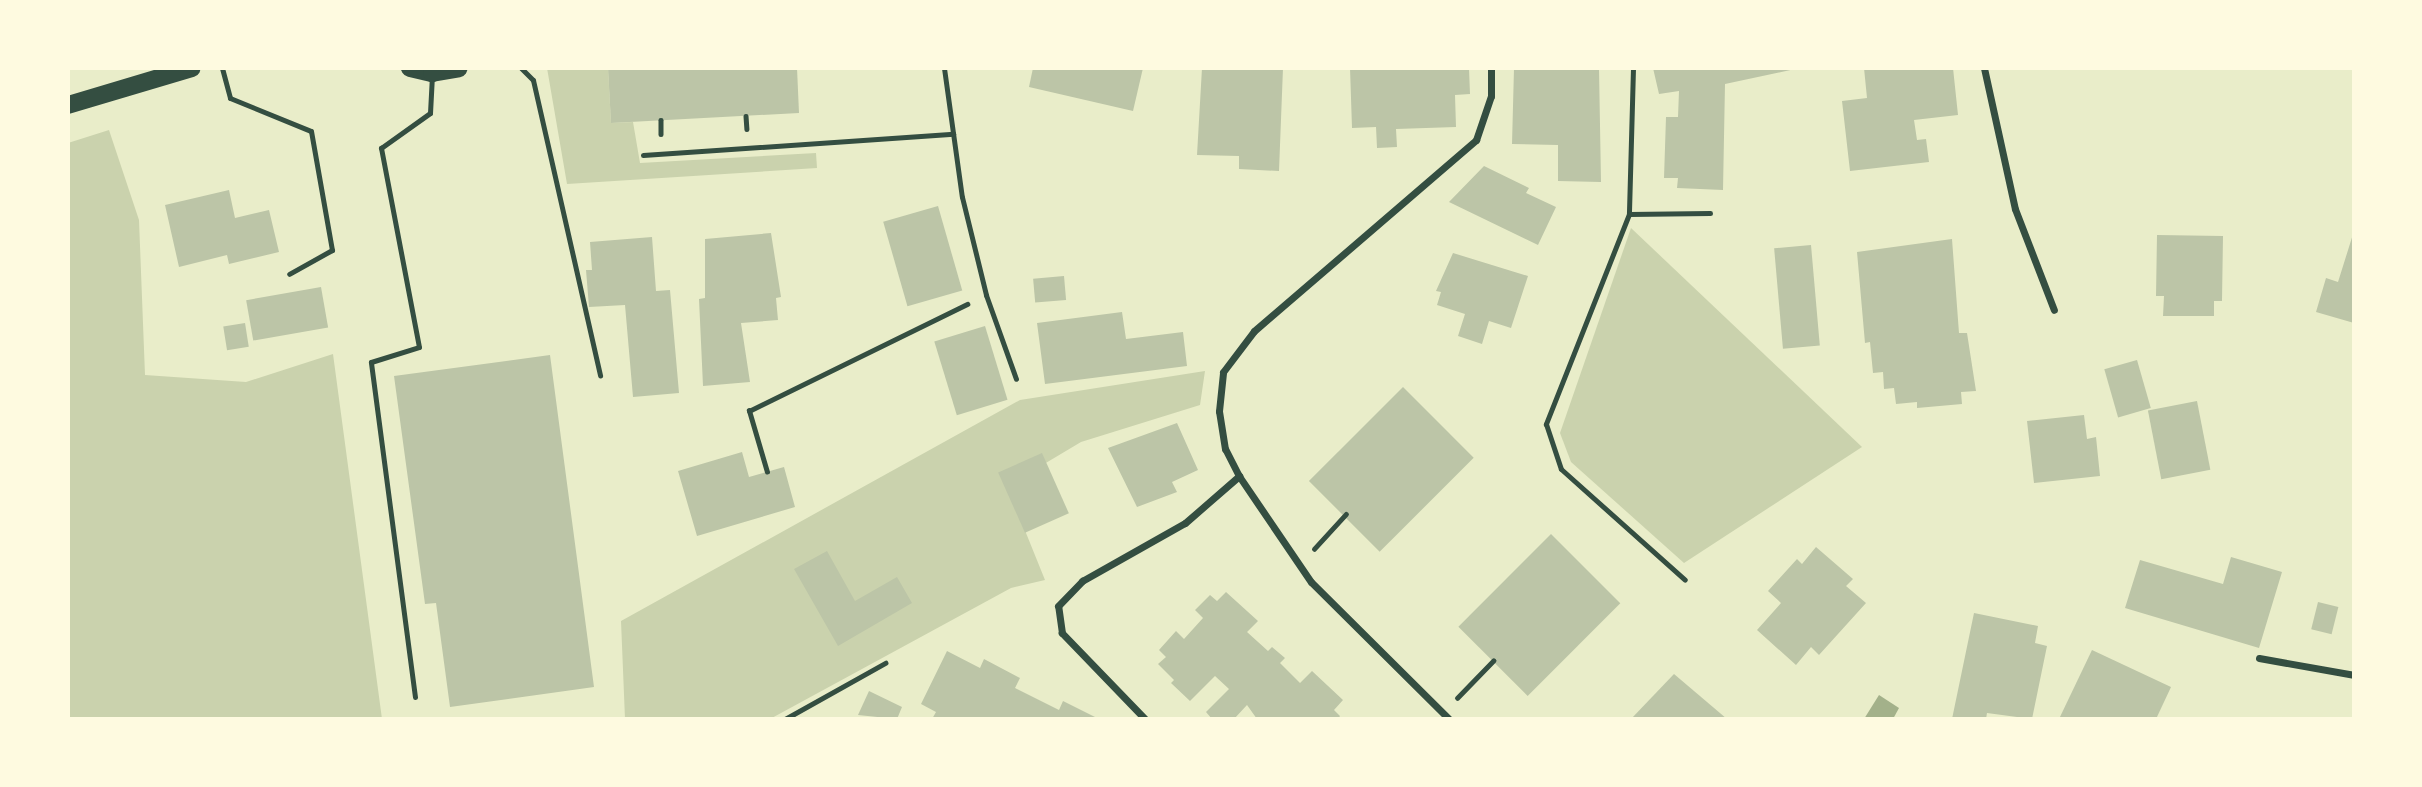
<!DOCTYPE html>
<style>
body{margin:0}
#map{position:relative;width:2422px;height:787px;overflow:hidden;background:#e9edc9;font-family:"Open Sans",sans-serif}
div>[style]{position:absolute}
.green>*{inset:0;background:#cad2ad}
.water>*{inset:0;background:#a3b18a}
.building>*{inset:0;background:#bcc5a7;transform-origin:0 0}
.path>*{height:4.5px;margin:-2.25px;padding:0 2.25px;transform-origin:2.25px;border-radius:2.25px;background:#344e41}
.service>*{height:5px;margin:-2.5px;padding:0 2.5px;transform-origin:2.5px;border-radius:2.5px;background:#344e41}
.minor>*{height:7px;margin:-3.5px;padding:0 3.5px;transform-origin:3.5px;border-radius:3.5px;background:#344e41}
.primary>*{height:18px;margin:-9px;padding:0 9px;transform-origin:9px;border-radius:9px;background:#344e41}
span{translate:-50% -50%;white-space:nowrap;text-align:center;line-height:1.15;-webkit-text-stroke:6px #fefae0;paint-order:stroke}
.frame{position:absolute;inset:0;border:70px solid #fefae0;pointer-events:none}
</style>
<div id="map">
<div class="green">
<div style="clip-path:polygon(547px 68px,608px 68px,611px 123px,633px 122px,640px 163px,816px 153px,817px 168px,567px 184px)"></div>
<div style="clip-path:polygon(109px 130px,139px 220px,145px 375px,246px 382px,333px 354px,382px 719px,68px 719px,68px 143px)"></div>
<div style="clip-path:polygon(1631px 228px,1862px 447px,1684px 563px,1571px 462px,1560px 433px)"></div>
<div style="clip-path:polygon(1205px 371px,1200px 405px,1081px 442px,1007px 486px,1045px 580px,1011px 588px,770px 719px,625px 719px,621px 621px,1020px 400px)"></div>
</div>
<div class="water">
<div style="clip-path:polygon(1879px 695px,1899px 708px,1893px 719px,1864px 719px)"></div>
</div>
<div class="building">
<div style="clip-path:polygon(608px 68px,797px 68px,799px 113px,611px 123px)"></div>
<div style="clip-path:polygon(1033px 68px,1143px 68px,1133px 111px,1029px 87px)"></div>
<div style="clip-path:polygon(1202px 68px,1283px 68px,1279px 171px,1239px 169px,1239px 156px,1197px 155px)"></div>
<div style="clip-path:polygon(1350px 68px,1469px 68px,1470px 94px,1455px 95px,1456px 127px,1396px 129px,1397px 147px,1377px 148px,1376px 127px,1352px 128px)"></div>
<div style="clip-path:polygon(1514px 68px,1599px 68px,1601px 182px,1558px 181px,1558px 145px,1512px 144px)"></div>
<div style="clip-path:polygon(1653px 68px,1795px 68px,1795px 69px,1725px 84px,1723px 190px,1677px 188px,1678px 178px,1664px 178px,1666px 117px,1678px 117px,1679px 91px,1659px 94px)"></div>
<div style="clip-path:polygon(1864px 68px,1953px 68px,1958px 115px,1914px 120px,1917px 140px,1926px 139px,1929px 162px,1850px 171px,1842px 101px,1867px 98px)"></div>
<div style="clip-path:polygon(1484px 166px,1529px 188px,1526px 193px,1556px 207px,1538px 245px,1449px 202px)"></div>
<div style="clip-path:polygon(229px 190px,235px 218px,269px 210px,279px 252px,229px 264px,227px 255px,179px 267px,165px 205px)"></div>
<div style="left:938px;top:206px;width:88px;height:57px;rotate:74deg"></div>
<div style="clip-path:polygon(2354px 231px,2354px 323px,2316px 312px,2326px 278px,2338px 282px)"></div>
<div style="clip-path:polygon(771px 233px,781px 297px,776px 298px,778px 320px,741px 323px,750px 382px,703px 386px,699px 299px,705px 298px,705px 239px)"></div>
<div style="clip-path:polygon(2157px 235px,2223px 236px,2222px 301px,2214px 301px,2214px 316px,2163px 316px,2164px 296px,2156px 296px)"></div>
<div style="clip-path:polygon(652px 237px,656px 291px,670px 290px,679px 393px,633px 397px,625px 305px,589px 307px,586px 270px,592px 270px,590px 242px)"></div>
<div style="clip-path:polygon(1952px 239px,1959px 333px,1967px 333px,1976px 391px,1961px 392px,1962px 404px,1917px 408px,1917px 402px,1896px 404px,1894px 388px,1884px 389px,1883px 372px,1873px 373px,1870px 342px,1865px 343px,1857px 252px)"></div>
<div style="left:1811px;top:245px;width:101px;height:37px;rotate:85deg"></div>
<div style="clip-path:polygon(1453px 253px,1528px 276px,1511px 328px,1489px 321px,1482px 344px,1458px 336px,1465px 314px,1437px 305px,1441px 292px,1436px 291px)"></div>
<div style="left:1064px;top:276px;width:24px;height:31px;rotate:85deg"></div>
<div style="left:321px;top:287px;width:41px;height:76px;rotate:80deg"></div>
<div style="clip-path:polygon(1122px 312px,1126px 339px,1183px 332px,1187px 366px,1045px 384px,1037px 323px)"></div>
<div style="left:245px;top:323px;width:24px;height:22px;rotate:81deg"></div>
<div style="left:985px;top:326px;width:77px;height:53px;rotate:73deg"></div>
<div style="clip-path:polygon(550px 355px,594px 687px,450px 707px,436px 603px,425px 604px,394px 376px)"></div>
<div style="left:2137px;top:360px;width:50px;height:34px;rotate:74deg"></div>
<div style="left:1403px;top:387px;width:100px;height:133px;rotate:45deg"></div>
<div style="left:2197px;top:401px;width:70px;height:50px;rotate:79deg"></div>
<div style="clip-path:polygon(2084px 415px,2087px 439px,2096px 437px,2100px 476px,2034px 483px,2027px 421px)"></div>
<div style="clip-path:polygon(1177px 423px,1198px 470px,1172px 482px,1177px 492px,1137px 507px,1108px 448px)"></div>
<div style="clip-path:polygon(742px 452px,749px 477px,784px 467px,795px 507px,697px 536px,678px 471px)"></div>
<div style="left:1042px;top:453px;width:66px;height:48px;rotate:66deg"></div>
<div style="left:1551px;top:534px;width:98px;height:131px;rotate:45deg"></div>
<div style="clip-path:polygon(1816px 547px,1853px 579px,1846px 586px,1866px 603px,1819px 655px,1811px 647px,1796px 665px,1757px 630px,1781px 603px,1768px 591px,1797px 559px,1802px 564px)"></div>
<div style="clip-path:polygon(827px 551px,855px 601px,897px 577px,912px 603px,838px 646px,794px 569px)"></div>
<div style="clip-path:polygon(2231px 557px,2282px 572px,2259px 648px,2125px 608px,2140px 560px,2223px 584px)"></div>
<div style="clip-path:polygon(1226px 592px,1258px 621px,1247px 632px,1268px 651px,1272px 647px,1285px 658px,1280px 663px,1300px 683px,1312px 671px,1343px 700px,1334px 710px,1340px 716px,1338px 719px,1257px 719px,1247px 705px,1234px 719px,1212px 719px,1206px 712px,1229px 689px,1215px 676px,1190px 701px,1171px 683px,1174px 680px,1158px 664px,1166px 657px,1159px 650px,1176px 631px,1184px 639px,1203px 618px,1195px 610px,1210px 595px,1217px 601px)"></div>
<div style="left:2318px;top:602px;width:21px;height:28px;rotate:14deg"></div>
<div style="clip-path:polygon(1974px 613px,2038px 626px,2035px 643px,2047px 646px,2032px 719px,1987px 713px,1986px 719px,1952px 719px)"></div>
<div style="clip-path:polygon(2092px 650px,2171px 687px,2156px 719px,2059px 719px)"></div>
<div style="clip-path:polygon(947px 651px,980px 668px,984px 659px,1020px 678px,1015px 688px,1059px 710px,1063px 701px,1099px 719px,932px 719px,936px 712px,921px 704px)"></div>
<div style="clip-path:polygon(1674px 674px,1727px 719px,1631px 719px)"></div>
<div style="clip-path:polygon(869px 691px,902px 707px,897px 719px,858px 715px)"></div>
</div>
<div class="path">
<div style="left:746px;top:116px;width:13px;rotate:86deg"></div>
<div style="left:661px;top:120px;width:14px;rotate:90deg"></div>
<div style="left:767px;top:472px;width:64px;rotate:-106.4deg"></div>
<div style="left:749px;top:411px;width:243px;rotate:-26.1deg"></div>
<div style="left:1314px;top:549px;width:47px;rotate:-47.6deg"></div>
<div style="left:1457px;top:698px;width:52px;rotate:-45.8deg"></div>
<div style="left:785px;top:719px;width:115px;rotate:-29.2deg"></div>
</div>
<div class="service">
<div style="left:222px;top:68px;width:31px;rotate:75deg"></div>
<div style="left:230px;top:98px;width:87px;rotate:22.2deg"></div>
<div style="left:311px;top:131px;width:121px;rotate:80deg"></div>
<div style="left:332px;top:250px;width:49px;rotate:150.8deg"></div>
<div style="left:521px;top:68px;width:17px;rotate:45deg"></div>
<div style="left:533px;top:80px;width:303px;rotate:77.2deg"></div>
<div style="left:944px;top:68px;width:130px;rotate:82.1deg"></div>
<div style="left:962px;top:197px;width:101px;rotate:76.2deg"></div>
<div style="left:986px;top:295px;width:89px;rotate:70.3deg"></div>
<div style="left:1633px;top:68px;width:146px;rotate:91.6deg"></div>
<div style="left:1629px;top:214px;width:226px;rotate:111.6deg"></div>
<div style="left:1546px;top:424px;width:47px;rotate:71.6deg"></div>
<div style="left:1561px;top:469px;width:166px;rotate:41.8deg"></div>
<div style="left:643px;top:155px;width:311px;rotate:-3.9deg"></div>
<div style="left:1629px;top:214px;width:81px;rotate:-0.7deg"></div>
<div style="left:415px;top:697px;width:338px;rotate:-97.5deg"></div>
<div style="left:371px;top:362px;width:50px;rotate:-17.4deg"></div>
<div style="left:419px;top:347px;width:203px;rotate:-100.8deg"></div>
<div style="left:381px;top:148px;width:60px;rotate:-35.5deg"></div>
<div style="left:430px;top:113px;width:39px;rotate:-87deg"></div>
</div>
<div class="minor">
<div style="left:1984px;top:68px;width:144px;rotate:77.6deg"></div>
<div style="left:2015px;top:209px;width:108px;rotate:68.9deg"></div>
<div style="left:2259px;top:658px;width:97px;rotate:10.1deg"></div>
<div style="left:1145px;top:719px;width:120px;rotate:-134deg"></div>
<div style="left:1062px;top:633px;width:27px;rotate:-98deg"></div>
<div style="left:1058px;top:606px;width:35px;rotate:-46deg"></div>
<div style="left:1082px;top:581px;width:118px;rotate:-29.4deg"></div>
<div style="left:1185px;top:523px;width:72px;rotate:-41deg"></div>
<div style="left:1449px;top:719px;width:194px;rotate:-135.2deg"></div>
<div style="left:1311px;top:582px;width:128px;rotate:-124.2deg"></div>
<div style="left:1239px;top:476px;width:30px;rotate:-117deg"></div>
<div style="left:1225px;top:449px;width:38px;rotate:-99deg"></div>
<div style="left:1219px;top:411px;width:39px;rotate:-84deg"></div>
<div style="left:1223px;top:372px;width:51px;rotate:-52.9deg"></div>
<div style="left:1254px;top:331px;width:293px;rotate:-40.7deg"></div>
<div style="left:1476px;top:140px;width:46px;rotate:-71.2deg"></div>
<div style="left:1491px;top:96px;width:28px;rotate:-90deg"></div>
</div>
<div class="primary">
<div style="left:410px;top:68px;width:23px;rotate:13deg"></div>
<div style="left:432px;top:73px;width:27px;rotate:-10deg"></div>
<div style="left:68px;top:105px;width:129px;rotate:-16.6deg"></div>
</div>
<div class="frame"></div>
</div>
